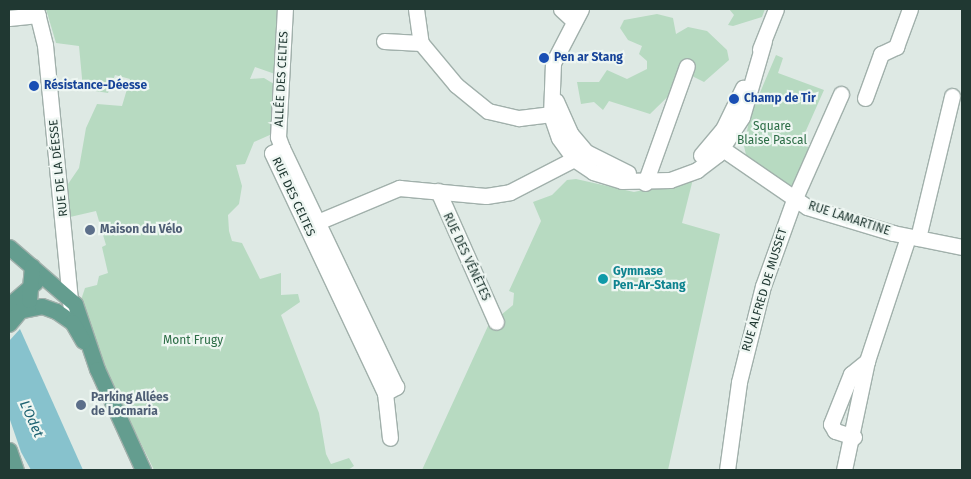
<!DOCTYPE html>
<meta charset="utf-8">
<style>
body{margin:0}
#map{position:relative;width:971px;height:479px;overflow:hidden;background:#dee9e4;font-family:"Fira Sans",sans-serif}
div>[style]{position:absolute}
.green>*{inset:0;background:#b7dac1}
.water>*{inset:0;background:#87c2cd}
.roads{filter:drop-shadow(1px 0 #a1b0ab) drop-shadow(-1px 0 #a1b0ab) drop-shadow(0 1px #a1b0ab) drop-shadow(0 -1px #a1b0ab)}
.minor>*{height:15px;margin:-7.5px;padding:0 7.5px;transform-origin:7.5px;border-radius:7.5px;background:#fff}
.major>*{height:15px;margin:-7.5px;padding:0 7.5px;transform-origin:7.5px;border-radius:7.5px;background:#649d8f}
.dots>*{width:14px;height:14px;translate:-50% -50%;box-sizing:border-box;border:2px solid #eef6f2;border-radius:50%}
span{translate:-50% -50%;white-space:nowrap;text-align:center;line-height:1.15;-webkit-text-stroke:4.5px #eef6f2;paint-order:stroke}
.transit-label{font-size:12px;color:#164399;font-weight:700}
.left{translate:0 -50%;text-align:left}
.street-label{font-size:12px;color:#203832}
.park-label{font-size:12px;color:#2c6d46}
.service-label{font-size:12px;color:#4e5e75;font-weight:700}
.culture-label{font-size:12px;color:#0d838f;font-weight:700}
.water-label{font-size:14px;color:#1d6271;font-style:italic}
.frame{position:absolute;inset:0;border:10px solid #203832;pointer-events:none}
</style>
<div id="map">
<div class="green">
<div style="clip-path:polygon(46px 9px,281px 9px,275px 74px,255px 67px,250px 79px,264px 78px,274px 84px,272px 134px,254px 142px,245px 164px,236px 165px,242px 186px,239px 204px,228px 215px,229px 231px,232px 241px,242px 243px,260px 279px,281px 273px,281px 295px,298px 294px,300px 302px,281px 315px,319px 413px,326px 454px,331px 464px,349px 458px,354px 466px,348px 470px,154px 470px,113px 387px,81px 300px,85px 288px,97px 285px,99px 276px,108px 273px,102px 247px,106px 245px,96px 211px,70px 217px,67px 203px,68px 184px,79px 168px,86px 128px,97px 104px,122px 106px,130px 79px,115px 75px,108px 93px,83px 89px,79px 46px,56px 43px)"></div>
<div style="clip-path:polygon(729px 9px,765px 9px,762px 17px,733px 26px,728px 25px,734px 15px)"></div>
<div style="clip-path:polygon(657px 14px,673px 18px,676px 34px,688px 27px,707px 31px,727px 50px,729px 60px,704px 82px,690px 75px,650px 114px,609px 101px,603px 110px,594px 102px,581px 104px,577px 82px,599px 82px,607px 70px,627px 79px,647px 69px,647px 61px,639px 54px,642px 46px,628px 40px,620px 28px,624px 20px)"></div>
<div style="clip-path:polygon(776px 55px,783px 58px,778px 73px,824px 90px,800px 144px,811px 148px,792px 187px,746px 155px,744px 146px,750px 116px)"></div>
<div style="clip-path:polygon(576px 179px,634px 192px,693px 179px,682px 223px,720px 234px,668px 470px,422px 470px,488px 326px,513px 305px,514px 293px,509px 291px,541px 221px,533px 202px,552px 195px,567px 180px)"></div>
</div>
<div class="water">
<div style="clip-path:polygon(20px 329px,54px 405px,83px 470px,31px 470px,21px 452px,9px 417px,9px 341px)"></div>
</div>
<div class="roads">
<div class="minor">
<div style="left:36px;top:9px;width:37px;rotate:76deg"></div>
<div style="left:45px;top:45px;width:278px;rotate:84.4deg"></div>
<div style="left:416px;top:9px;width:34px;rotate:82deg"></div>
<div style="left:561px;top:9px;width:18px;rotate:43deg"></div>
<div style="left:581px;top:9px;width:61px;rotate:117.4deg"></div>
<div style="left:553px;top:63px;width:52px;rotate:92.2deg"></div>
<div style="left:551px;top:115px;width:24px;rotate:71deg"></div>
<div style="left:559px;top:138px;width:26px;rotate:54deg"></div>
<div style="left:574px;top:159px;width:23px;rotate:34deg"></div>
<div style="left:593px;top:172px;width:30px;rotate:17deg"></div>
<div style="left:622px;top:181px;width:48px;rotate:-1.2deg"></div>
<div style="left:670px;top:180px;width:29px;rotate:-20deg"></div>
<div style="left:697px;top:170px;width:26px;rotate:-37deg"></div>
<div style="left:718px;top:154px;width:44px;rotate:-57deg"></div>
<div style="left:742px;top:117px;width:79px;rotate:-73.9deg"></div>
<div style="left:9px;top:18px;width:29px;rotate:-6deg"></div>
<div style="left:384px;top:41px;width:37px;rotate:3deg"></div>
<div style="left:421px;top:43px;width:55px;rotate:50.2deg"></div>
<div style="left:456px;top:85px;width:41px;rotate:39.1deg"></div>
<div style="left:488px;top:111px;width:32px;rotate:13deg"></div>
<div style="left:519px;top:118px;width:41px;rotate:-7deg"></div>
<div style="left:760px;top:49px;width:43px;rotate:-68.2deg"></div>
<div style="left:865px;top:98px;width:47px;rotate:-70deg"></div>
<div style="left:881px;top:54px;width:17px;rotate:-25deg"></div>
<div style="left:896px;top:47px;width:40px;rotate:-69.8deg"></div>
<div style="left:556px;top:101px;width:35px;rotate:66deg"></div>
<div style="left:570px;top:133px;width:25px;rotate:50deg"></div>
<div style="left:586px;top:152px;width:47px;rotate:26.6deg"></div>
<div style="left:714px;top:143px;width:113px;rotate:34.5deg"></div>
<div style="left:807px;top:207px;width:90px;rotate:16.8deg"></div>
<div style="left:893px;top:233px;width:70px;rotate:11.5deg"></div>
<div style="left:282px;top:148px;width:12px;rotate:-110deg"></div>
<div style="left:278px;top:137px;width:128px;rotate:-86.9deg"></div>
<div style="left:701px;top:155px;width:34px;rotate:-50deg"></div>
<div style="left:723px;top:129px;width:46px;rotate:-64deg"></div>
<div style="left:645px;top:183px;width:124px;rotate:-70.3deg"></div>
<div style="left:438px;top:191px;width:143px;rotate:66.1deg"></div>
<div style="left:308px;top:226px;width:99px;rotate:-22.7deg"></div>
<div style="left:399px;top:188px;width:87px;rotate:5.3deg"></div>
<div style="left:486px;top:196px;width:24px;rotate:-9deg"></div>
<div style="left:510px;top:192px;width:72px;rotate:-27.3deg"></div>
<div style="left:918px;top:238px;width:146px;rotate:-76.5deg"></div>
<div style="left:385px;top:393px;width:13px;rotate:-29deg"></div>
<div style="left:396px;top:387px;width:265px;rotate:-115.5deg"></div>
<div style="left:282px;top:148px;width:11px;rotate:153deg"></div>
<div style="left:272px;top:153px;width:265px;rotate:64.8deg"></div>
<div style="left:385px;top:393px;width:45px;rotate:83.7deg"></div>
<div style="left:854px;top:437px;width:20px;rotate:-162deg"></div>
<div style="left:835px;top:431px;width:8px;rotate:-120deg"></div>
<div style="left:831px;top:424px;width:54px;rotate:-68.2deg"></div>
<div style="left:851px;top:374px;width:21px;rotate:-39deg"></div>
<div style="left:727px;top:470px;width:89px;rotate:-82.2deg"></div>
<div style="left:739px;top:382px;width:99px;rotate:-76deg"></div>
<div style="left:763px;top:286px;width:91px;rotate:-70.2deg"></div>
<div style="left:794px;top:200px;width:116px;rotate:-66.1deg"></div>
<div style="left:844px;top:470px;width:111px;rotate:-78.1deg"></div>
<div style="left:867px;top:361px;width:131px;rotate:-71.7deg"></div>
</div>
<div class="major">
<div style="left:9px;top:247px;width:87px;rotate:40.8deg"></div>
<div style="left:75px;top:304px;width:69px;rotate:71.3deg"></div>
<div style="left:97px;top:369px;width:111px;rotate:65.5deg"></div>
<div style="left:9px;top:305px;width:35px;rotate:-41deg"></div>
<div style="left:23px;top:310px;width:19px;rotate:-12deg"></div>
<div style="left:42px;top:306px;width:15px;rotate:20deg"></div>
<div style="left:56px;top:311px;width:19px;rotate:35deg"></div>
<div style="left:72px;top:322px;width:22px;rotate:60deg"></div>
<div style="left:9px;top:324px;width:31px;rotate:-50deg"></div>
<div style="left:29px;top:300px;width:34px;rotate:-85deg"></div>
<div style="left:9px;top:450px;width:21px;rotate:71deg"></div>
</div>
</div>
<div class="dots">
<div style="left:544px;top:58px;background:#1a4fb4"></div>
<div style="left:34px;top:86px;background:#1a4fb4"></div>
<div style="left:734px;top:99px;background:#1a4fb4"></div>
<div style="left:90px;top:230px;background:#5c6f8a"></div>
<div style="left:603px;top:279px;background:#0f9aa8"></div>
<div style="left:81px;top:405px;background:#5c6f8a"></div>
</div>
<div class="transit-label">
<span class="left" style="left:554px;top:58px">Pen ar Stang</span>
<span class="left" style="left:44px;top:86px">Résistance-Déesse</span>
<span class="left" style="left:744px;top:99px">Champ de Tir</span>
</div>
<div class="street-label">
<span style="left:282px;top:79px;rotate:-87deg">ALLÉE DES CELTES</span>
<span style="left:59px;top:168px;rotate:-96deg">RUE DE LA DÉESSE</span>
<span style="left:293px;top:197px;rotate:65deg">RUE DES CELTES</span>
<span style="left:849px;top:219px;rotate:18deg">RUE LAMARTINE</span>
<span style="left:466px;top:257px;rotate:65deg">RUE DES VÉNÈTES</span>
<span style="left:765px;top:290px;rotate:-73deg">RUE ALFRED DE MUSSET</span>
</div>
<div class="park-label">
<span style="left:772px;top:134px">Square<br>Blaise Pascal</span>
<span style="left:193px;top:341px">Mont Frugy</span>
</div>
<div class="service-label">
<span class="left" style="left:100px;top:230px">Maison du Vélo</span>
<span class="left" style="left:91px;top:405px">Parking Allées<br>de Locmaria</span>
</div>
<div class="culture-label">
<span class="left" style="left:613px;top:279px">Gymnase<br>Pen-Ar-Stang</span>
</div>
<div class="water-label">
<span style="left:31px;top:419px;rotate:66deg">L'Odet</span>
</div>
<div class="frame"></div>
</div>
